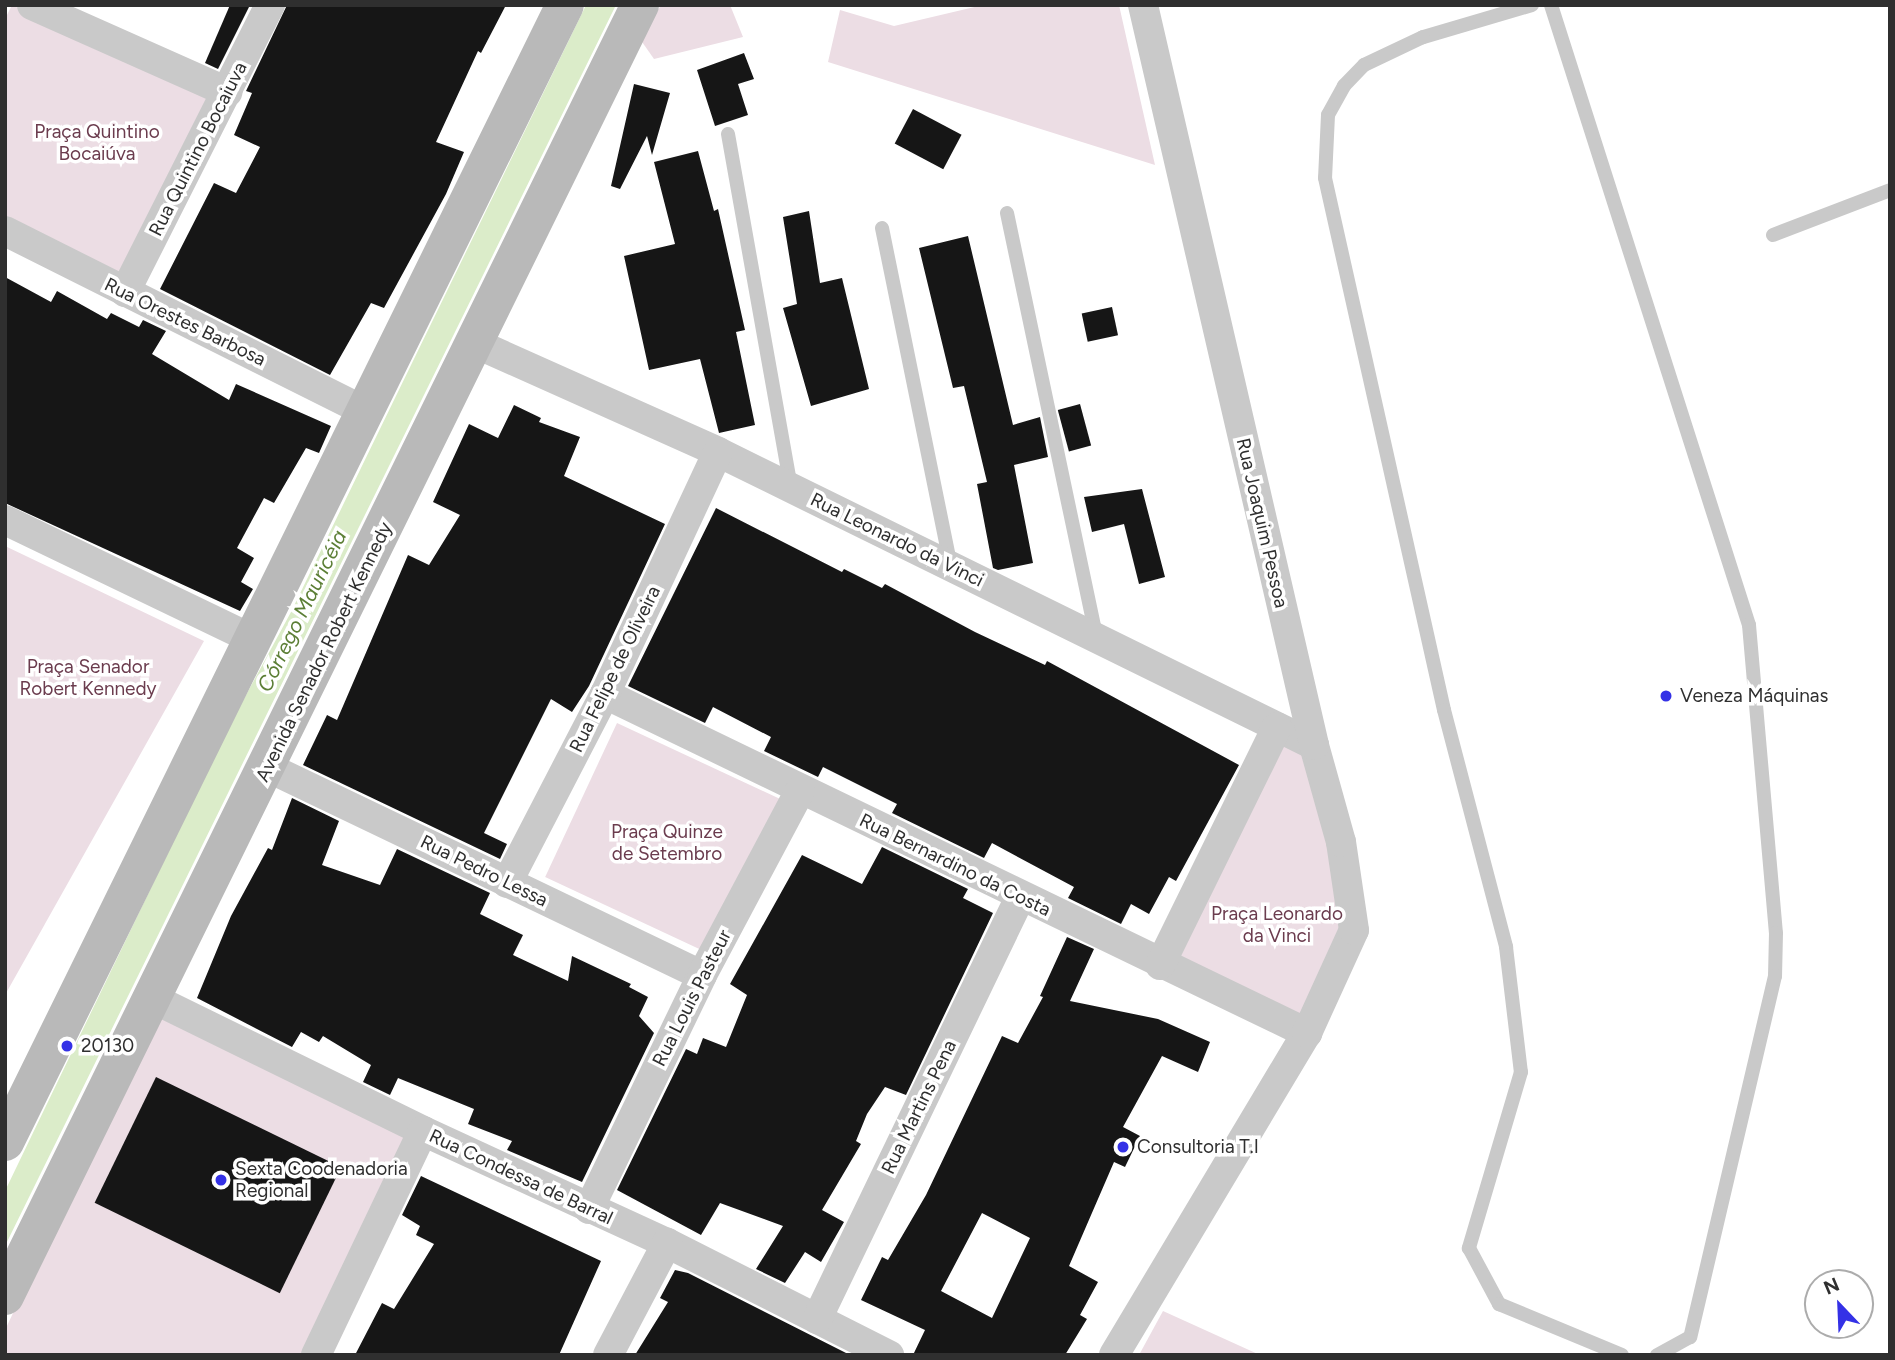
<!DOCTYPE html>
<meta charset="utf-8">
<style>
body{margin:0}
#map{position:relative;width:1895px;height:1360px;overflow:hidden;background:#fff;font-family:Figtree,sans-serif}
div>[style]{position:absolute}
.green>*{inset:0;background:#ecdde4;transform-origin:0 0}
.water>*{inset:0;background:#dbecc9}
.building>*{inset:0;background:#161616;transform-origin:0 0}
.lane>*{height:14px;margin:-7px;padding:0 7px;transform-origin:7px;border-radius:7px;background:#c9c9c9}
.street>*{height:30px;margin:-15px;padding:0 15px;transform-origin:15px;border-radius:15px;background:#c9c9c9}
.secondary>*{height:38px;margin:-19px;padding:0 19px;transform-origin:19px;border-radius:19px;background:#b9b9b9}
.dots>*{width:19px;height:19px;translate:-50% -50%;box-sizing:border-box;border:4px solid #fff;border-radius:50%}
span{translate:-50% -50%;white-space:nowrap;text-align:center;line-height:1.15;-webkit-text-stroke:7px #fff;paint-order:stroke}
.park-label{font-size:19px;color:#6b3c4e}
.street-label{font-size:19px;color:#2f2f2f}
.poi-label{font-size:19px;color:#2f2f2f}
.left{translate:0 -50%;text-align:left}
.water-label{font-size:21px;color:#5c7f36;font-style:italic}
.frame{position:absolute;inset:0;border:7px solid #2f2f2f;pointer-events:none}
.north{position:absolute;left:1804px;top:1269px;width:70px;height:70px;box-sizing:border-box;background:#fff;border:2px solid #acacac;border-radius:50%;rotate:337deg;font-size:19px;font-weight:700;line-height:28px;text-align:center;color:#2f2f2f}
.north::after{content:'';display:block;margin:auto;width:24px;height:32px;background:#3431e6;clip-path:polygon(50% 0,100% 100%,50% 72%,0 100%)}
</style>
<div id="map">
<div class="green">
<div style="clip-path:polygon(12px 5px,220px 100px,126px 294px,5px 233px,5px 19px)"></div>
<div style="clip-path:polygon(661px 5px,730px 5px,743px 37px,654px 59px,640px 39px)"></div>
<div style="clip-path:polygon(983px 5px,1119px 5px,1155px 165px,828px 62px,840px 10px,894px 26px)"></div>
<div style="clip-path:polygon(5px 546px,204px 641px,5px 995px)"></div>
<div style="left:617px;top:723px;width:186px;height:170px;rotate:25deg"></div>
<div style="clip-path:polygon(1276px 728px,1331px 755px,1366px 938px,1310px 1026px,1166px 971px)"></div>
<div style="clip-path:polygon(155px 1014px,411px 1136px,308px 1355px,5px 1355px,5px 1330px)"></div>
<div style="clip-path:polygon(1163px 1311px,1260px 1355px,1139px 1355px)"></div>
</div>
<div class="water">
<div style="clip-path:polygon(586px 5px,616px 5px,5px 1246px,5px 1191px,226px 732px,291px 612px)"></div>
</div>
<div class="building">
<div style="clip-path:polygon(230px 5px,250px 5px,218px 69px,205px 63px)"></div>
<div style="clip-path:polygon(287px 5px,506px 5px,481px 53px,478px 51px,436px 142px,464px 152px,446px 194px,384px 308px,371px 303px,330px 375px,160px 289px,214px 183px,236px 193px,260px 147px,234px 135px,252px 93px,246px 91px)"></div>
<div style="clip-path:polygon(744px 53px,754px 79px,738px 84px,748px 115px,715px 126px,697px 70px)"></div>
<div style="clip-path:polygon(634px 84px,670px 93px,652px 155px,647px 136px,620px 189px,611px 186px)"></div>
<div style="left:913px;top:109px;width:55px;height:39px;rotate:28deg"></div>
<div style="clip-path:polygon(698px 151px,714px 211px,718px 209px,745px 330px,736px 332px,755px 425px,719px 433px,700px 359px,649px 370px,624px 256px,675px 244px,654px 162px)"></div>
<div style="clip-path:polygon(809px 211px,820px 283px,842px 278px,869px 389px,811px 406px,783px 308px,797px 304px,783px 217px)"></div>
<div style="clip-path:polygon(968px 236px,1013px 425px,1040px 417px,1048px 457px,1014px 465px,1033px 563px,998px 570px,993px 568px,977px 484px,987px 482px,964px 386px,953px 388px,919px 248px)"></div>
<div style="clip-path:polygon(5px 277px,51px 302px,57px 291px,107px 319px,111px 313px,139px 327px,143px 320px,166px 331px,152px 354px,229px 400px,236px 384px,331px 426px,319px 453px,306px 448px,274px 503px,264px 498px,237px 548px,254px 558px,241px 582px,253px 589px,240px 611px,5px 503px)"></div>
<div style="left:1112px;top:307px;width:29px;height:31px;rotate:78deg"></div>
<div style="left:1080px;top:404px;width:43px;height:23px;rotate:75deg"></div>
<div style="clip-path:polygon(514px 405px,541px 418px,539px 422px,580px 437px,564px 476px,665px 524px,589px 686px,572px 712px,551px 699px,484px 833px,507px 844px,500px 859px,303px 765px,327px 715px,337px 720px,408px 555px,429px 565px,460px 515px,433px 502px,469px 424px,498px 438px)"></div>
<div style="clip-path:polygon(1142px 489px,1165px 577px,1139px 584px,1124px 524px,1092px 532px,1084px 497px)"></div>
<div style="clip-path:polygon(716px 508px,842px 572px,844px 569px,882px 588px,885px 584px,975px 632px,1045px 665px,1047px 661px,1239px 765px,1176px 881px,1169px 877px,1149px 914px,1131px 904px,1121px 924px,1068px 898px,1074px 887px,992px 843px,984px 858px,892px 813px,897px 804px,823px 767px,818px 777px,764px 751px,771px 737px,713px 707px,705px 723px,628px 686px)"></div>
<div style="clip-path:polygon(292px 798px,339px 821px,322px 865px,380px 885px,397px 849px,490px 893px,480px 914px,523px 935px,513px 955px,568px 981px,572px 956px,631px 984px,629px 987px,648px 997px,639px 1016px,654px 1033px,582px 1182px,507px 1150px,512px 1141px,468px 1124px,474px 1109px,398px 1078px,390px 1095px,363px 1082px,371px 1065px,323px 1036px,319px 1042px,301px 1032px,292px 1047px,197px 998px,231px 916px,268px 848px,272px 850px)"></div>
<div style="clip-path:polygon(882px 847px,968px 889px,963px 898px,993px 913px,906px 1095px,885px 1087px,867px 1114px,856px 1141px,861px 1144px,822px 1210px,844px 1222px,821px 1262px,805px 1252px,785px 1283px,756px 1269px,783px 1226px,720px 1203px,701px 1235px,617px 1190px,686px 1049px,697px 1054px,703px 1038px,726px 1047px,747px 995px,730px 984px,802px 855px,862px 884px)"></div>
<div style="clip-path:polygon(evenodd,1067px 937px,1094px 949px,1070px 1001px,1158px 1019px,1210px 1042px,1198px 1072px,1162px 1056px,1123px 1127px,1140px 1136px,1125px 1167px,1114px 1162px,1069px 1266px,1098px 1282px,1080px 1315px,1087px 1319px,1065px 1355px,913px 1355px,925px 1330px,861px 1300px,882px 1257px,888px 1260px,926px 1195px,1002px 1036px,1018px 1043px,1043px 997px,1040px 996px,1067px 937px,982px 1213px,1030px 1238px,992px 1318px,941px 1291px,982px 1213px)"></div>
<div style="left:156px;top:1077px;width:206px;height:140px;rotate:26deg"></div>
<div style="clip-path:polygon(421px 1176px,601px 1261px,559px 1355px,355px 1355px,382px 1303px,394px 1309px,434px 1244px,416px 1235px,420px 1226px,402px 1215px)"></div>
<div style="clip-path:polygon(675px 1270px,688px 1273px,850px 1355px,635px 1355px,668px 1302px,660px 1298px)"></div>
</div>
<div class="lane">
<div style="left:1532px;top:5px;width:114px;rotate:163.6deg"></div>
<div style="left:1423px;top:37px;width:65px;rotate:154.6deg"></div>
<div style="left:1364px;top:65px;width:29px;rotate:134deg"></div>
<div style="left:1344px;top:86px;width:33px;rotate:119deg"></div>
<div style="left:1328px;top:115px;width:63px;rotate:92.7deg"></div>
<div style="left:1325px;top:178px;width:545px;rotate:77.39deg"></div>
<div style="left:1444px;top:710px;width:245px;rotate:75.3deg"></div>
<div style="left:1506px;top:947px;width:126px;rotate:83.2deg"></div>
<div style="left:1521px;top:1072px;width:184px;rotate:106.5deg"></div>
<div style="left:1469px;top:1248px;width:64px;rotate:61.8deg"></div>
<div style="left:1499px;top:1304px;width:133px;rotate:22.5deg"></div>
<div style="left:1551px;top:5px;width:651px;rotate:72.29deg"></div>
<div style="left:1749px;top:625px;width:309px;rotate:85deg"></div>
<div style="left:1776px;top:933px;width:43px;rotate:91.3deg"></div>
<div style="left:1775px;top:976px;width:371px;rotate:103.2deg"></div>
<div style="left:1690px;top:1337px;width:38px;rotate:151deg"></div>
<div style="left:728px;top:134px;width:359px;rotate:79.9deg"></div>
<div style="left:1007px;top:213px;width:433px;rotate:78.1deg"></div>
<div style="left:882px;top:228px;width:345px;rotate:78.5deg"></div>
<div style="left:1773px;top:235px;width:125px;rotate:-21deg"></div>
</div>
<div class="street">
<div style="left:32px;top:5px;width:214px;rotate:24deg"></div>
<div style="left:5px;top:231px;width:404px;rotate:26.6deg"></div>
<div style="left:125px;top:292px;width:322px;rotate:-63.2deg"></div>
<div style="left:477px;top:344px;width:264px;rotate:24.1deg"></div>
<div style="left:718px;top:452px;width:664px;rotate:26.18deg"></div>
<div style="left:5px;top:520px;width:274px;rotate:25.7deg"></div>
<div style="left:605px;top:694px;width:780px;rotate:25.78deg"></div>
<div style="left:267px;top:767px;width:482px;rotate:25.6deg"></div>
<div style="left:507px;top:883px;width:213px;rotate:-62.6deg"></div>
<div style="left:605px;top:694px;width:267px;rotate:-65deg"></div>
<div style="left:1160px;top:965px;width:265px;rotate:-63.8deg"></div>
<div style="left:154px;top:999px;width:300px;rotate:26.1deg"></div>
<div style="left:423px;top:1131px;width:268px;rotate:24.7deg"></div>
<div style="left:667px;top:1243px;width:249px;rotate:26.8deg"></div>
<div style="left:589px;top:1209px;width:260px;rotate:-64.2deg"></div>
<div style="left:702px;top:975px;width:208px;rotate:-62deg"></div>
<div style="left:817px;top:1319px;width:470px;rotate:-64.3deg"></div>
<div style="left:316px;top:1355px;width:248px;rotate:-64.5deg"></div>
<div style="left:608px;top:1355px;width:127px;rotate:-62.2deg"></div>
<div style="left:1114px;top:1355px;width:375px;rotate:-59.1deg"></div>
<div style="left:1307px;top:1033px;width:113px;rotate:-65.5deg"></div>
<div style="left:1354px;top:930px;width:89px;rotate:-98.4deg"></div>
<div style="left:1341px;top:842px;width:101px;rotate:-105.6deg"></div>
<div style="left:1314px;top:745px;width:760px;rotate:-103.01deg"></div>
</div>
<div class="secondary">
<div style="left:5px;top:1142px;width:1267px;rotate:-63.78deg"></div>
<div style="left:5px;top:1296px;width:1439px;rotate:-63.81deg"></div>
</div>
<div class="dots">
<div style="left:1666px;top:696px;background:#3431e6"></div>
<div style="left:67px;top:1046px;background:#3431e6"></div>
<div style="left:1123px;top:1147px;background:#3431e6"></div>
<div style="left:221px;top:1180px;background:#3431e6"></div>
</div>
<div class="park-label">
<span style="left:97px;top:143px">Praça Quintino<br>Bocaiúva</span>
<span style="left:88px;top:678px">Praça Senador<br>Robert Kennedy</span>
<span style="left:667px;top:843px">Praça Quinze<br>de Setembro</span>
<span style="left:1277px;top:925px">Praça Leonardo<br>da Vinci</span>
</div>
<div class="street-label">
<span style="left:198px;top:149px;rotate:-63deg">Rua Quintino Bocaiuva</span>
<span style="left:185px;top:322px;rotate:26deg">Rua Orestes Barbosa</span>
<span style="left:1262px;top:523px;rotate:77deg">Rua Joaquim Pessoa</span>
<span style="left:897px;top:540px;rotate:26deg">Rua Leonardo da Vinci</span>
<span style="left:324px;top:652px;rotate:-64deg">Avenida Senador Robert Kennedy</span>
<span style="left:615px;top:669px;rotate:-64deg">Rua Felipe de Oliveira</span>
<span style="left:955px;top:865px;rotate:26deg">Rua Bernardino da Costa</span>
<span style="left:484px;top:871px;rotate:26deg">Rua Pedro Lessa</span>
<span style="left:692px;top:998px;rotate:-63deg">Rua Louis Pasteur</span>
<span style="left:919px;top:1107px;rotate:-64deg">Rua Martins Pena</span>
<span style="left:521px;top:1177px;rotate:25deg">Rua Condessa de Barral</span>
</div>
<div class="poi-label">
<span class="left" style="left:1680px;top:696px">Veneza Máquinas</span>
<span class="left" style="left:81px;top:1046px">20130</span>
<span class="left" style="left:1137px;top:1147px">Consultoria T.I</span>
<span class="left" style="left:235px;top:1180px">Sexta Coodenadoria<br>Regional</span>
</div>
<div class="water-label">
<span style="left:302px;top:611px;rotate:-64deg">Córrego Mauricéia</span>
</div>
<div class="frame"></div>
<div class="north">N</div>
</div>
